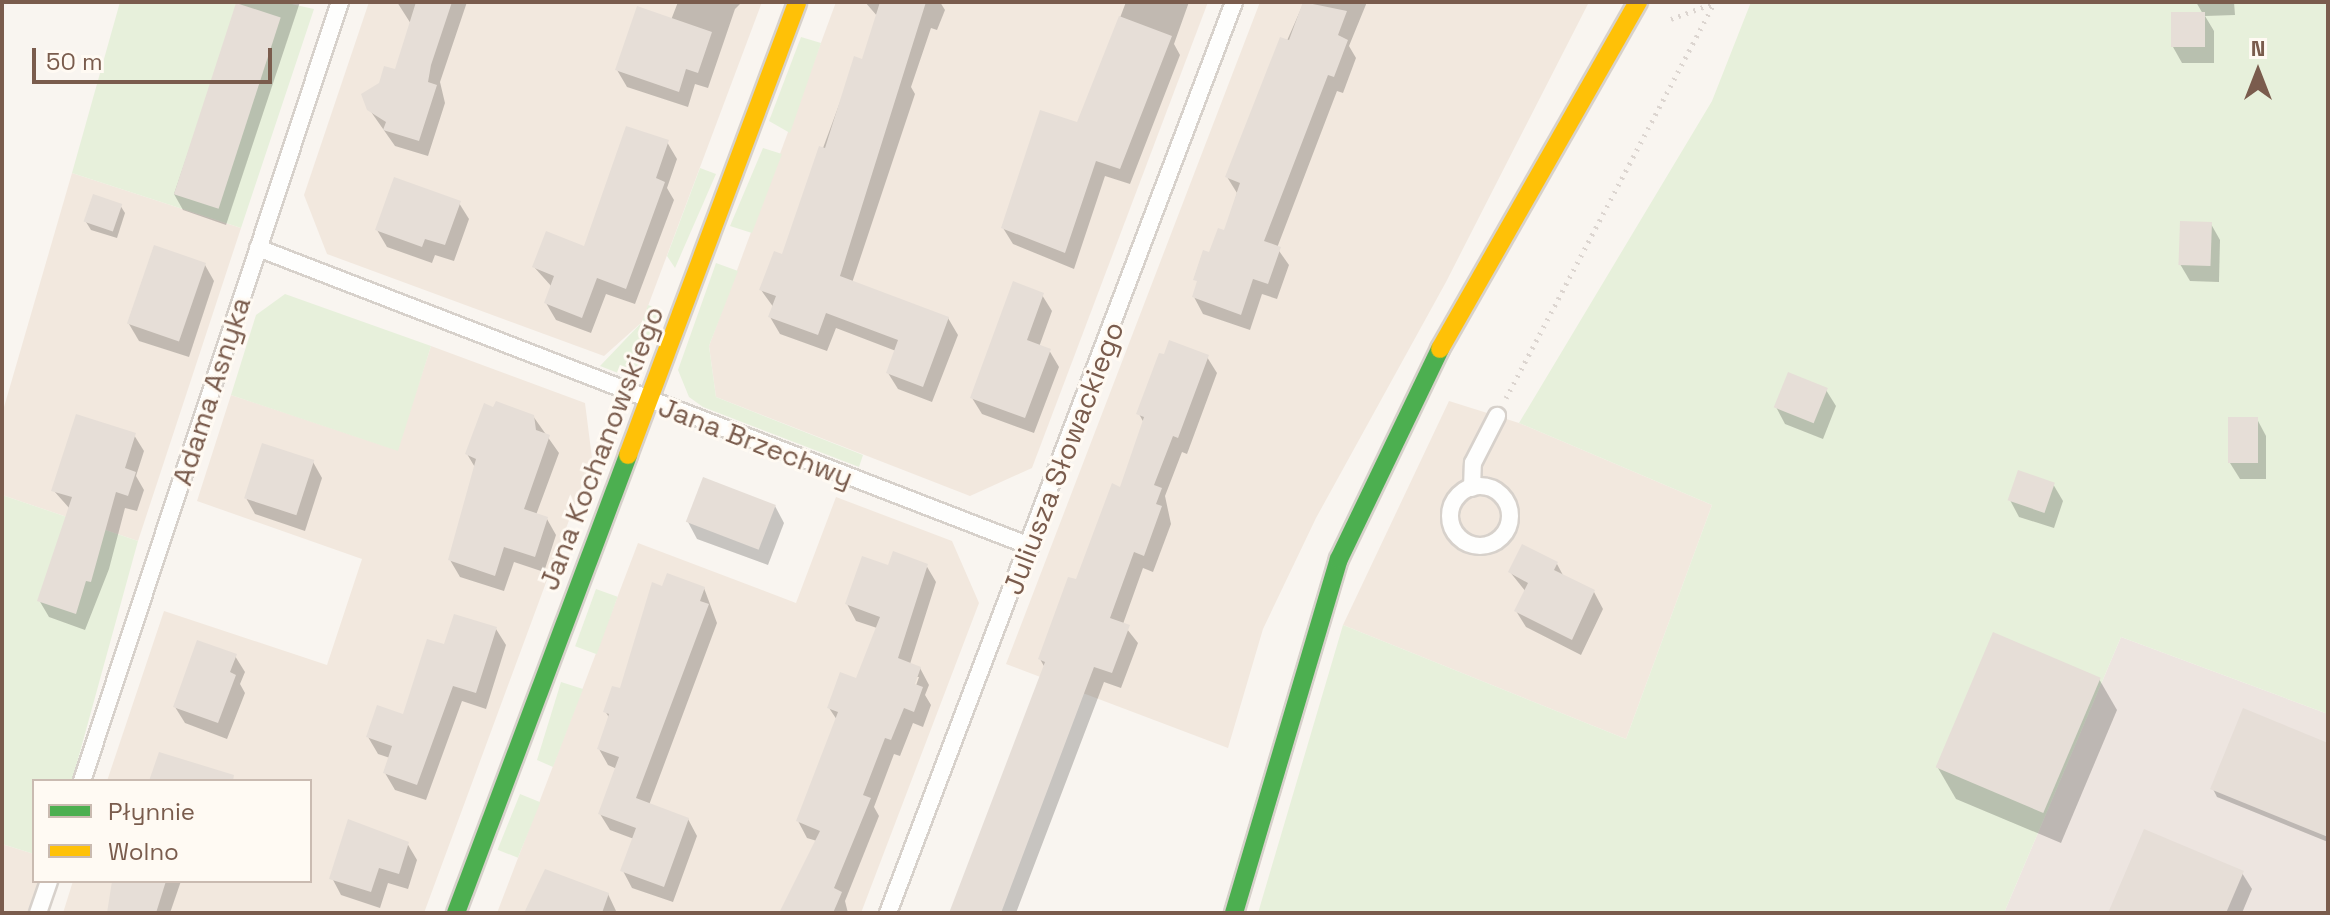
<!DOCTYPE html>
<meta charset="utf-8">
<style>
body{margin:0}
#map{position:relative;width:2330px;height:915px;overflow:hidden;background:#f9f5f0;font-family:"Space Grotesk",sans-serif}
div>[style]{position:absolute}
.residential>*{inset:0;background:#f2e8de}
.industrial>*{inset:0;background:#ede5e0}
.green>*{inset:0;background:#e7f0db;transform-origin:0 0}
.shadow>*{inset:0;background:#0003}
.building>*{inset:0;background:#e6ded7;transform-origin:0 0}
.path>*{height:5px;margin-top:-2.5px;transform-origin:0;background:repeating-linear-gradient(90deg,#dcd5d0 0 2px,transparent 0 8px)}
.roads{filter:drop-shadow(2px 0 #d7d1cb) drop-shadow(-2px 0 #d7d1cb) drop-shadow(0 2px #d7d1cb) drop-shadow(0 -2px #d7d1cb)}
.lane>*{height:16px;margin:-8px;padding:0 8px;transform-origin:8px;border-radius:8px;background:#fefefd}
.lane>.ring{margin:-8px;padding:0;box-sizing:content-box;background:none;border:16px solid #fefefd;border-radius:50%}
.fast>*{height:18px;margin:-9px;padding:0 9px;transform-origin:9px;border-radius:9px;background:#4caf50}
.slow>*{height:18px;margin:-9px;padding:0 9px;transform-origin:9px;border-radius:9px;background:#ffc107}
span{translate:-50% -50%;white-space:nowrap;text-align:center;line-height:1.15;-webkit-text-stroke:6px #fffaf3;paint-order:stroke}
.street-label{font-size:28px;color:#7a5c4d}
.frame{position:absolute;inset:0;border:4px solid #7a5c4d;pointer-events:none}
.legend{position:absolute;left:32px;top:779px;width:280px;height:104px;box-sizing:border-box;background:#fffaf3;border:2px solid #cabbb1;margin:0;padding:10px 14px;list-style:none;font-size:24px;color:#7a5c4d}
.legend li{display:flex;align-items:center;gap:16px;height:40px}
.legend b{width:40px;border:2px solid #cabbb1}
.north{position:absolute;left:2218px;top:32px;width:80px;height:80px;-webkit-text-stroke:6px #fffaf3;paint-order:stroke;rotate:0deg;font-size:22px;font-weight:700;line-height:32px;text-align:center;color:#7a5c4d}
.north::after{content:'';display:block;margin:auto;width:28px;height:36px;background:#7a5c4d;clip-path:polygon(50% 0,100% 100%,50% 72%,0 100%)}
.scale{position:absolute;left:32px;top:48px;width:240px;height:36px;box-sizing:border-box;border:4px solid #7a5c4d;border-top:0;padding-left:10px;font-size:24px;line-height:28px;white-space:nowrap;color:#7a5c4d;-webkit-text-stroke:6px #fffaf3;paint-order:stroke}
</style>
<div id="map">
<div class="residential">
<div style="clip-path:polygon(369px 2px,762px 2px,642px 322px,604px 356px,327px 254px,304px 195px)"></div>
<div style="clip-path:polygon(836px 2px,1208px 2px,1032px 468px,970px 496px,716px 397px,709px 346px)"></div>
<div style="clip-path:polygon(1260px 2px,1589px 2px,1446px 282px,1316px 518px,1263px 629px,1228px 748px,1006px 664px)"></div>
<div style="clip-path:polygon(72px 173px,241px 228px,138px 541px,2px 495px,2px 414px)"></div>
<div style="clip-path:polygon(431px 346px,585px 403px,592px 458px,424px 913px,63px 913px,73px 881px,310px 881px,310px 781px,107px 781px,164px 611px,327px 665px,362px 559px,197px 501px,231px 395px,397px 450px)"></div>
<div style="clip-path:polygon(1449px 401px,1519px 423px,1712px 505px,1626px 739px,1343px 625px)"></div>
<div style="clip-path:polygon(836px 497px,952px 541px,979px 603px,861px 913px,497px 913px,638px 543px,796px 603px)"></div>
<div style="clip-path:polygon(2px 844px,34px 854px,34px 881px,43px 881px,32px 913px,2px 913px)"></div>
</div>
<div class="industrial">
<div style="clip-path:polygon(2121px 637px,2328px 714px,2328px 913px,2004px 913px)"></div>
</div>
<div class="green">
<div style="clip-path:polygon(120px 2px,282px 2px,314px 9px,241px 228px,72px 173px)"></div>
<div style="clip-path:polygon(1751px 2px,2328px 2px,2328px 714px,2121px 637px,2004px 913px,1258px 913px,1343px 625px,1626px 739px,1712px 505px,1519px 423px,1712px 101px)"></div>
<div style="clip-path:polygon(801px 37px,821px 43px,790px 133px,769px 121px)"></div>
<div style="clip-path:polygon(763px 148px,782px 154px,752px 233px,730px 226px)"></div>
<div style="clip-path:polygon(700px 168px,716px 174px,675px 268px,667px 256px)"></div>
<div style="clip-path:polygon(716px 263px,738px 271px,709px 346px,716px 397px,863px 455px,859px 467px,703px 407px,689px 397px,678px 370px)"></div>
<div style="clip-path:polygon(285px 294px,431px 346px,398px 451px,231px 395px,256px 315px)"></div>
<div style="clip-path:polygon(648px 305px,661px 310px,639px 366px,618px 373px,600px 366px,642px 322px)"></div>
<div style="clip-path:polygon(2px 495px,138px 541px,72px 781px,34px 781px,34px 854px,2px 844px)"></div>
<div style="left:596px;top:589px;width:23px;height:61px;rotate:20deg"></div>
<div style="clip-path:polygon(561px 682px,583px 689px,553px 767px,537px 760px)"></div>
<div style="left:520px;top:794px;width:22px;height:60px;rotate:22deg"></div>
</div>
<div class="shadow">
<div style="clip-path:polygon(239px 2px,300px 2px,226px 225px,183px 210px,174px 194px)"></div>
<div style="clip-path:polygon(397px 2px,467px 2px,440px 82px,445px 103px,428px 156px,395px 146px,369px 109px,396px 72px,411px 24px)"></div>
<div style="clip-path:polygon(678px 2px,742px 2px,735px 9px,708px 88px,695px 84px,688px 107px,627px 87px,617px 70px,671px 20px)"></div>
<div style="clip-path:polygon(865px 2px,940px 2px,945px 10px,937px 30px,931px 28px,911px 87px,915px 94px,852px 283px,948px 318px,958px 335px,932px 402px,898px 389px,888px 373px,896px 351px,836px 328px,827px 351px,780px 334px,770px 317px,774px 308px,761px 290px,783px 256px,856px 59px,863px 62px,878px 17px)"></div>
<div style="clip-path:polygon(1126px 2px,1189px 2px,1174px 44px,1180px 55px,1130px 184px,1105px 176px,1074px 269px,1013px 244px,1003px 228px,1079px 125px)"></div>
<div style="clip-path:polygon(1304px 2px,1367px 2px,1349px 46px,1356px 58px,1343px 93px,1337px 91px,1277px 248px,1289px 265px,1277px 299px,1262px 294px,1250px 330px,1203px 314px,1194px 297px,1225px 233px,1237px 193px,1227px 177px)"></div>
<div style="clip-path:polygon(2196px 2px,2234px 2px,2235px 15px,2205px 16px,2214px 31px,2214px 63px,2182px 63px,2173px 47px,2203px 14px)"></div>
<div style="clip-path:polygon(667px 142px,677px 159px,667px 188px,674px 200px,635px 304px,606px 294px,591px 333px,556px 320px,546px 303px,552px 287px,534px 267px,586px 248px)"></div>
<div style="clip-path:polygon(459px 203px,469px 219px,454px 261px,435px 255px,432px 263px,387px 247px,377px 230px)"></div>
<div style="clip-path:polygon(120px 205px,125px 213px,117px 238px,91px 230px,86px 222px)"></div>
<div style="clip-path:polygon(2211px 224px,2220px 240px,2219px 282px,2190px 281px,2180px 264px)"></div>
<div style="clip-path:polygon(205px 265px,214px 281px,189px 357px,139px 341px,129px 324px)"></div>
<div style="clip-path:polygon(1042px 295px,1052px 311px,1039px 347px,1049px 350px,1059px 367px,1034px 433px,982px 414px,972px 398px)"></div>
<div style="clip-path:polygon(1207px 357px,1217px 373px,1187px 454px,1182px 452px,1165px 496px,1171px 524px,1153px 572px,1143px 568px,1123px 624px,1138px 643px,1121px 688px,1104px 682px,1016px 913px,952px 913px,1045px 668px,1040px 659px,1121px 489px,1144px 423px,1139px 414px)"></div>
<div style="clip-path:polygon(1826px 390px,1836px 406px,1823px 439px,1785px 424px,1776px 407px)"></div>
<div style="clip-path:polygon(533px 416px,559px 453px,536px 515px,547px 519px,556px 535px,544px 572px,514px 562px,504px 591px,460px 577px,450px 560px,476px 469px,467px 454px)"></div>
<div style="clip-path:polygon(2257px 419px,2266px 436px,2266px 479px,2240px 479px,2230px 463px)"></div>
<div style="clip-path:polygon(134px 435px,144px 451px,136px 476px,144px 490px,137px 511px,125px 508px,109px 569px,85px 630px,49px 617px,39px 600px,70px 509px,54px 491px)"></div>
<div style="clip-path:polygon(313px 462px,322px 478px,305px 531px,255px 514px,246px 498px)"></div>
<div style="clip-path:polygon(2053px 484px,2063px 501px,2054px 528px,2019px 517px,2010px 500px)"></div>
<div style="clip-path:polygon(775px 506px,784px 523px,768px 565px,697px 539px,688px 522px)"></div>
<div style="clip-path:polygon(1557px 564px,1564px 577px,1594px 592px,1603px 609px,1581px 655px,1526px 627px,1516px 611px,1526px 592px,1510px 572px)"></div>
<div style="clip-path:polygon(evenodd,926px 565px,936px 582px,910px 664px,920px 668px,929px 685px,925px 695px,931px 705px,923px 727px,913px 723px,900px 756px,894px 754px,874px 807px,879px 816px,845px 901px,848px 913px,781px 913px,817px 841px,807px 838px,798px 821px,837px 720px,829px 708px,857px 681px,877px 628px,856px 621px,847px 604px,889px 568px,926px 565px,915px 677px,919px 677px,913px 694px,915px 677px)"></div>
<div style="clip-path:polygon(704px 588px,717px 623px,649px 805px,688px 819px,697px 836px,673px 902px,632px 888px,623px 871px,634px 839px,610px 830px,600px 814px,617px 769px,608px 765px,599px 749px,610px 719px,605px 711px,621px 691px,663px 589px)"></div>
<div style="clip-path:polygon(496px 629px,506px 645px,486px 709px,462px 701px,426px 800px,395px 790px,385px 773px,390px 758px,378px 754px,368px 737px,404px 716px,446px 647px)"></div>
<div style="clip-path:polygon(235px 656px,245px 672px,240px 684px,245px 693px,227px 739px,185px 723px,175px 707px)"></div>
<div style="clip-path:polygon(2099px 679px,2117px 710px,2061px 843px,1956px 799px,1938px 768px)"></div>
<div style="clip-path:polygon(2328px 745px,2328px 842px,2217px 797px,2213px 789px)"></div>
<div style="clip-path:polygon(407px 843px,417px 860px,408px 889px,388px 883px,380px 908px,341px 895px,332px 878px)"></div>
<div style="clip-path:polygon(2242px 873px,2252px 889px,2242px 913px,2110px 913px)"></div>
<div style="clip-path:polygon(115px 881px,181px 881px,170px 913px,108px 913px)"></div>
<div style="clip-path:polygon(608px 894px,617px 913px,527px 913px)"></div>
</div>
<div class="building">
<div style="clip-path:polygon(416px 2px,452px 2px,431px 65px,428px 82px,437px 85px,419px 141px,383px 130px,386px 122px,367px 110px,361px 94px,379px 83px,384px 66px,395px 69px)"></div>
<div style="clip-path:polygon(880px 2px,926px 2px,840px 276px,949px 317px,923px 387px,886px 373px,898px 340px,826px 313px,818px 335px,768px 317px,776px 296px,759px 290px,774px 251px,782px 254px,819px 146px,825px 148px,854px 56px,862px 59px)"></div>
<div style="clip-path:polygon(1303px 2px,1347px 11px,1338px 35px,1348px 40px,1334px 77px,1328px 75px,1264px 241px,1281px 247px,1268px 284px,1253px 279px,1241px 315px,1192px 297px,1197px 281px,1193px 280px,1203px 250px,1209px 252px,1218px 228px,1224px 230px,1240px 183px,1225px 177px,1280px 37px,1289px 40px)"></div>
<div style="left:236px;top:3px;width:47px;height:201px;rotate:18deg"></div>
<div style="clip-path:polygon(637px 6px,712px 32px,698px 73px,686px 69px,679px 92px,615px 70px)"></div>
<div style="left:2171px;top:12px;width:34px;height:35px"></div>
<div style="clip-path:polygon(1119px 16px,1172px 36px,1120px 169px,1096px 161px,1065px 253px,1001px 228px,1040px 110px,1077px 122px)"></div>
<div style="clip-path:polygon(626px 126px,669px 140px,656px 178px,665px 182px,626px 289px,597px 278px,582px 318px,544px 303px,554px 276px,532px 267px,546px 231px,584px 246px)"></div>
<div style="clip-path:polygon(394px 177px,461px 201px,445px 245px,425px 239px,422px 247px,375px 230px)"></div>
<div style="left:93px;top:194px;width:31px;height:29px;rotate:19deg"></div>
<div style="left:2180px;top:221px;width:32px;height:44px;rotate:2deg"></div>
<div style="left:154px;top:245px;width:55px;height:83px;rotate:19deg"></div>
<div style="clip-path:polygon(1013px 281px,1044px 293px,1027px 340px,1051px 349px,1025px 418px,970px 398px)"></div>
<div style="clip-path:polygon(1169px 340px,1209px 355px,1178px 438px,1173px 436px,1154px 485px,1162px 488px,1156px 504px,1162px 506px,1144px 556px,1134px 552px,1110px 618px,1130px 625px,1112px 673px,1094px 667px,1001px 913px,949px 913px,1045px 662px,1038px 659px,1068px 577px,1076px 579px,1112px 483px,1120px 487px,1144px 417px,1136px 414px,1159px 353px,1164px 354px)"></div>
<div style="left:1788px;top:372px;width:43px;height:38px;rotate:22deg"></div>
<div style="clip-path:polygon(496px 401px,534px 415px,536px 430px,550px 435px,524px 509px,548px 517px,535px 557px,504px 547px,495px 576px,448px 560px,476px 459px,465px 454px,484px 403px,493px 407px)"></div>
<div style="clip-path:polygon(76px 414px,136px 433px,125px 468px,136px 472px,128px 496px,116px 492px,91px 582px,86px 581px,76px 614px,37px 601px,72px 497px,51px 491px)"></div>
<div style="left:2228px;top:417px;width:30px;height:46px"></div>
<div style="left:262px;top:443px;width:55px;height:58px;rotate:18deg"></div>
<div style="left:2018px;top:470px;width:39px;height:32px;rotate:19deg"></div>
<div style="left:703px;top:477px;width:78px;height:48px;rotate:21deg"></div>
<div style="clip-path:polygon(1522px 544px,1558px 562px,1554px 570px,1595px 590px,1572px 640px,1514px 611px,1528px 583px,1508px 572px)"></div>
<div style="clip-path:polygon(893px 551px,928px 564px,898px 658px,921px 667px,915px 684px,923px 687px,914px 712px,904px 708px,891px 740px,885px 738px,863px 795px,871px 798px,834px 888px,842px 892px,833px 913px,779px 913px,820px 831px,796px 821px,838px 712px,827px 708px,840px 672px,856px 678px,880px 617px,845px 604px,862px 556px,888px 565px)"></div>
<div style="clip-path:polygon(667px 573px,705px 587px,700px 601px,709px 604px,636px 798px,689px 818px,664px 887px,620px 871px,636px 828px,598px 814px,619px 757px,597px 749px,609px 714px,603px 712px,612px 686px,620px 688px,652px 582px,662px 586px)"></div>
<div style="clip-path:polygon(454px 614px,497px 627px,476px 693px,453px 686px,417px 785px,383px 773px,392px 746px,366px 737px,377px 705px,403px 714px,427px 639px,444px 644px)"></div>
<div style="left:1993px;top:632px;width:117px;height:147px;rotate:23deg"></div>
<div style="clip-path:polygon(197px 640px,237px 654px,230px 672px,236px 675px,218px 723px,173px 707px)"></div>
<div style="clip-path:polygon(2243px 708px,2328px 743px,2328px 837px,2210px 789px)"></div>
<div style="clip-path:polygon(159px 752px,234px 775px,233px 781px,149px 781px)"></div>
<div style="clip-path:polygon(348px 819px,409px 842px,399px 874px,379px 868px,371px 892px,329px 879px)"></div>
<div style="clip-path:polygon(2144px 829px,2244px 871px,2226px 913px,2108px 913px)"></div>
<div style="clip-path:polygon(545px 869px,609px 893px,602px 913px,524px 913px)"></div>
<div style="clip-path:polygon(112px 881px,166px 881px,156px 913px,107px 913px)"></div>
</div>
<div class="path">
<div style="left:1671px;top:19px;width:46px;rotate:-20.4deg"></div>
<div style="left:1506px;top:398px;width:448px;rotate:-62.2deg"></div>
</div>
<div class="roads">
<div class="lane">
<div style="left:258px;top:248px;width:828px;rotate:21.11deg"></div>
<div class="ring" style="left:1450px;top:486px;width:44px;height:44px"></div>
<div style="left:1472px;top:488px;width:25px;rotate:-88deg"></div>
<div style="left:1473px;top:463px;width:53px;rotate:-62.9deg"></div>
<div style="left:82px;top:781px;width:821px;rotate:-71.68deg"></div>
<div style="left:38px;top:913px;width:34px;rotate:-71deg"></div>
<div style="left:888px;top:913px;width:974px;rotate:-69.2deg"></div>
</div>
<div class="fast">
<div style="left:456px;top:913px;width:489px;rotate:-69.4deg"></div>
<div style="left:1234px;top:913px;width:369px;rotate:-73.5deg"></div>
<div style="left:1339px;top:559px;width:233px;rotate:-64.3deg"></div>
</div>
<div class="slow">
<div style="left:1440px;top:349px;width:400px;rotate:-60.3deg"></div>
<div style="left:628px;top:455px;width:483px;rotate:-69.5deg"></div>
</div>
</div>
<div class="street-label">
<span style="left:211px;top:391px;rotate:-72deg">Adama Asnyka</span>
<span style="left:756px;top:442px;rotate:21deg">Jana Brzechwy</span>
<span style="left:601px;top:448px;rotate:-69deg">Jana Kochanowskiego</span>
<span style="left:1063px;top:458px;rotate:-69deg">Juliusza Słowackiego</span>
</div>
<div class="frame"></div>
<ul class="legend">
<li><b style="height:10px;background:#4caf50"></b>Płynnie</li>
<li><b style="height:10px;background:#ffc107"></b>Wolno</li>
</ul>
<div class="north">N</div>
<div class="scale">50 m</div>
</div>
